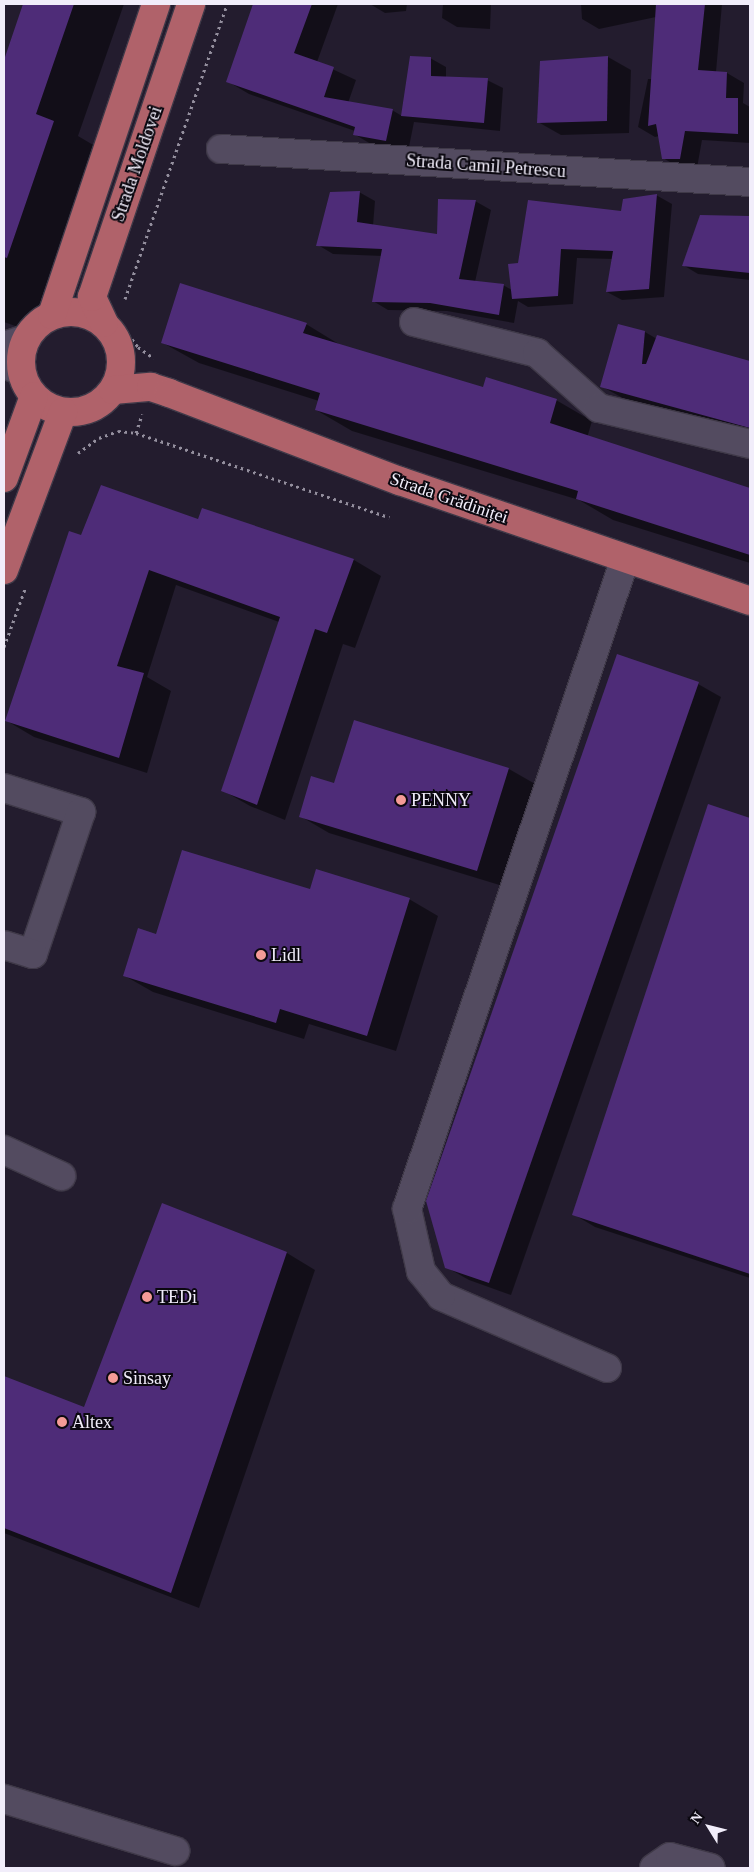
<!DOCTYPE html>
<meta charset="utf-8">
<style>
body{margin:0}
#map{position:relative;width:754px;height:1872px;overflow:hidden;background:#231c2e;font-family:Georgia,serif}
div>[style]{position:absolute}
.shadow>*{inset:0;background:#0007}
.building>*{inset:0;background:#4e2c78}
.path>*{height:3px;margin-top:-1.5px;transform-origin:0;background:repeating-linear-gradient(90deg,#948f9e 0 2.5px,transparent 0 6.5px)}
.roads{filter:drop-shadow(1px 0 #3f3948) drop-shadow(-1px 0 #3f3948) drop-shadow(0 1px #3f3948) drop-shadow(0 -1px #3f3948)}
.minor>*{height:28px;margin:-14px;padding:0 14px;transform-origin:14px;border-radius:14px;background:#534b60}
.major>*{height:28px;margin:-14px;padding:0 14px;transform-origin:14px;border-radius:14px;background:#b0626a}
.major>.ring{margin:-14px;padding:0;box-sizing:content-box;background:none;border:28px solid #b0626a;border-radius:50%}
.dots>*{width:14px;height:14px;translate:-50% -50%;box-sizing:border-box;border:2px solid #0b0810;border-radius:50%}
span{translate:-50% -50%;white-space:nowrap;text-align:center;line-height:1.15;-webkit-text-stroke:4px #0b0810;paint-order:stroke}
.street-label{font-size:18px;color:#f1edfa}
.poi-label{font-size:18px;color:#f1edfa}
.left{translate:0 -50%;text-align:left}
.frame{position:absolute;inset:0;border:5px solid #f1edfa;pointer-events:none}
.north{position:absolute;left:684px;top:1802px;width:50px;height:50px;-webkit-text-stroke:4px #0b0810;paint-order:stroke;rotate:306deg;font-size:14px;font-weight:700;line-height:20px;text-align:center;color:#f1edfa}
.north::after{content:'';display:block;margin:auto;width:18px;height:22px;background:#f1edfa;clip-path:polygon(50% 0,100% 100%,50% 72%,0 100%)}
</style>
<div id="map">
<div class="shadow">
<div style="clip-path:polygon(24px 4px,124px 4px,78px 136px,95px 146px,32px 332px,4px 322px,4px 124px,8px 112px,4px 110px,4px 64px)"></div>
<div style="clip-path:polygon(254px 4px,338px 4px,317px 62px,356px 80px,348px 103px,392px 110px,402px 116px,430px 58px,446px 67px,446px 78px,487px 80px,503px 88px,500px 131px,414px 122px,408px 152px,376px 147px,354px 134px,355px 131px,249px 94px,227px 81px)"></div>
<div style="clip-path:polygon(370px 4px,407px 4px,406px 11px,385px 13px)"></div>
<div style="clip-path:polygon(443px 4px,491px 4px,490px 29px,457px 27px,442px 18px)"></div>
<div style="clip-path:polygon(581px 4px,722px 4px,716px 72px,727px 73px,744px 83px,743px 103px,750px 107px,750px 143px,702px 140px,697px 168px,680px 168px,663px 158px,659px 136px,655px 137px,638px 127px,648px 79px,652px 79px,656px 17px,599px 29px,582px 19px)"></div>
<div style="clip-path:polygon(608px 57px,631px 70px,629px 133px,561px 135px,538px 122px,542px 62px)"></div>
<div style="clip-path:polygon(359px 192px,375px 201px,373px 226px,439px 235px,475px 201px,491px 210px,475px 282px,503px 285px,512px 290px,519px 265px,656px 195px,672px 204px,664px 297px,622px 300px,607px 292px,613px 259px,577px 258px,573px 304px,528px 307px,518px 301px,514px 323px,447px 311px,388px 310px,373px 301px,382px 256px,333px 254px,318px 245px)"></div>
<div style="clip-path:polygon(737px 217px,750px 225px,750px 280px,698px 274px,683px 265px)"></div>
<div style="clip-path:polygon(306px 324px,342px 346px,484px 389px,556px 400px,592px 421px,587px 438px,750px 490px,750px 563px,613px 520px,579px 500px,352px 431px,316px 410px,319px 401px,199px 363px,163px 343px)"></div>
<div style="clip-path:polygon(645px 332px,657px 339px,658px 336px,750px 362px,750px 438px,639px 407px,601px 386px)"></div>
<div style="clip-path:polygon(203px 509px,354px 560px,381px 576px,355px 648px,343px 644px,285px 820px,250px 806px,222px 790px,279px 622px,176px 585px,147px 677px,171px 691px,147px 773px,34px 737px,7px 721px,82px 536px,199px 521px)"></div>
<div style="clip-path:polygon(698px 684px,721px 697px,511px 1295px,469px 1280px,446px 1267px)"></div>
<div style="clip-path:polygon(509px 769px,537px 785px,506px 887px,329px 833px,300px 816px,335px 785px)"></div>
<div style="clip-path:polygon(709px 806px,750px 820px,750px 1278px,595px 1227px,573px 1214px)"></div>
<div style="clip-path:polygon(310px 890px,409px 899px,438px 916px,396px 1051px,309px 1024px,304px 1039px,153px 992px,125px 976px,157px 935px)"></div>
<div style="clip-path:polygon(163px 1205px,287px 1253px,315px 1270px,199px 1608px,4px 1533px,4px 1378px,85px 1409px)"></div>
</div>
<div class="building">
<div style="clip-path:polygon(23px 4px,74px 4px,36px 114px,54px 121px,7px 258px,4px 257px,4px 60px)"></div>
<div style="clip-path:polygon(253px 4px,312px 4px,294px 53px,334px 67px,324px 97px,393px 109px,386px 141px,353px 135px,355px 127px,226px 82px)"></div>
<div style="clip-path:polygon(656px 4px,705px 4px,698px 70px,727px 72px,726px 98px,738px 98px,738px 134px,685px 131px,680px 159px,662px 159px,656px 124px,648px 126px)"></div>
<div style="clip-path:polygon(410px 56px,431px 57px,431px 76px,488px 78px,484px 123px,401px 116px)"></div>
<div style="clip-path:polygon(608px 56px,607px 121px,537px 123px,540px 61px)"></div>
<div style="clip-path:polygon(360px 191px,357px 222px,437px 234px,438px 199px,476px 200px,459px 279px,504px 284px,499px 315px,430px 303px,372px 302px,382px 249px,316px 246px,330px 192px)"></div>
<div style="clip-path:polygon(657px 194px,649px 289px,606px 292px,613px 251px,561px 249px,558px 296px,512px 299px,508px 264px,518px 263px,528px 200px,621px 211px,623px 199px)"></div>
<div style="clip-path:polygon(700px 215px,750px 216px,750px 273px,682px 266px)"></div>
<div style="clip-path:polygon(180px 283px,307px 323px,303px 333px,483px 387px,486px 377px,557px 399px,550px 423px,750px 488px,750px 555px,576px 499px,578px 491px,315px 410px,320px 393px,161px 343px)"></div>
<div style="clip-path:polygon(618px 324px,645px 331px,642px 364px,646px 364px,657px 335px,750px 361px,750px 428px,600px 387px)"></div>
<div style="clip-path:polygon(101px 485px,198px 519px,202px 508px,354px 559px,327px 633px,315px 629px,257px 805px,221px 791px,280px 617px,149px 570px,117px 666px,144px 673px,119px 758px,5px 721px,69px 531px,81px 535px)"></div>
<div style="clip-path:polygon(617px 654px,699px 682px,489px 1283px,445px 1268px,426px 1201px)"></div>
<div style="clip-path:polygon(354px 720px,509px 768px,477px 871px,299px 817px,311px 776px,334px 783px)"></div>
<div style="clip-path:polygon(708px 804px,750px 818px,750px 1274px,572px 1215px)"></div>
<div style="clip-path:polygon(182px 850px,310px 889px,316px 869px,410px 898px,367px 1036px,280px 1009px,276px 1023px,123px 976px,138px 928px,156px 934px)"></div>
<div style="clip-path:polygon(162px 1203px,287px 1252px,171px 1593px,4px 1528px,4px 1376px,84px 1407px)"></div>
</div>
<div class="path">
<div style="left:125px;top:299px;width:312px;rotate:-70.9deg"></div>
<div style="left:128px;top:334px;width:16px;rotate:52deg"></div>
<div style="left:138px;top:347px;width:19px;rotate:35deg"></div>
<div style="left:136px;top:433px;width:267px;rotate:18.4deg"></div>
<div style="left:78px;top:453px;width:26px;rotate:-36deg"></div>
<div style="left:99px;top:438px;width:20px;rotate:-20deg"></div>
<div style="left:118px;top:431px;width:18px;rotate:6deg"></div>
<div style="left:136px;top:433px;width:20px;rotate:-72deg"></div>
<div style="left:4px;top:647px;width:62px;rotate:-70.1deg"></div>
</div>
<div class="roads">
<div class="minor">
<div style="left:221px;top:149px;width:530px;rotate:3.57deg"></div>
<div style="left:414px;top:322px;width:127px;rotate:14.1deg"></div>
<div style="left:537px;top:353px;width:83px;rotate:41.6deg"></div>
<div style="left:599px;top:408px;width:155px;rotate:13.4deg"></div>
<div style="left:4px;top:346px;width:22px;rotate:-18deg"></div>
<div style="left:4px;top:364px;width:18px;rotate:22deg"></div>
<div style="left:4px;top:788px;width:81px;rotate:17.3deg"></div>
<div style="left:81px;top:812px;width:150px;rotate:108.7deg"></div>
<div style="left:33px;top:954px;width:30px;rotate:-163deg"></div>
<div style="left:4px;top:1150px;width:63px;rotate:24.5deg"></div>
<div style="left:607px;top:1368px;width:181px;rotate:-156.6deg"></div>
<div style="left:441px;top:1296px;width:32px;rotate:-129deg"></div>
<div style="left:421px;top:1271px;width:64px;rotate:-102.7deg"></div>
<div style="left:407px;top:1209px;width:686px;rotate:-71.46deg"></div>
<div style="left:4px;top:1799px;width:179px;rotate:16.9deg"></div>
<div style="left:654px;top:1868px;width:19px;rotate:-35deg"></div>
<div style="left:670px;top:1857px;width:42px;rotate:15deg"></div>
</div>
<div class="major">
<div class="ring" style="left:21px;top:312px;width:72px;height:72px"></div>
<div style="left:52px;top:315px;width:328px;rotate:-71.5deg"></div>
<div style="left:104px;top:323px;width:29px;rotate:-115deg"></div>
<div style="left:92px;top:297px;width:309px;rotate:-71.3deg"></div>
<div style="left:113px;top:390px;width:38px;rotate:-5deg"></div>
<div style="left:151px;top:387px;width:19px;rotate:18deg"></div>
<div style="left:169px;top:393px;width:247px;rotate:20.9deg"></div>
<div style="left:400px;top:481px;width:370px;rotate:18.9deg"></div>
<div style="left:4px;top:478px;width:87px;rotate:-69.9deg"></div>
<div style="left:4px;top:570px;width:169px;rotate:-69.5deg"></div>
</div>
</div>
<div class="dots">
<div style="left:401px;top:800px;background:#f59b97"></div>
<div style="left:261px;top:955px;background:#f59b97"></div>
<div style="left:147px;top:1297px;background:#f59b97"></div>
<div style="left:113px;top:1378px;background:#f59b97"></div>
<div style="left:62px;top:1422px;background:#f59b97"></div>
</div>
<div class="street-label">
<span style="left:137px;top:164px;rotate:-71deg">Strada Moldovei</span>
<span style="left:486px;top:166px;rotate:4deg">Strada Camil Petrescu</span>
<span style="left:449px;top:498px;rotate:19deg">Strada Grădiniței</span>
</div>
<div class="poi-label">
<span class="left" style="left:411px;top:800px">PENNY</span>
<span class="left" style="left:271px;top:955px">Lidl</span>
<span class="left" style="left:157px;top:1297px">TEDi</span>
<span class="left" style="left:123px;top:1378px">Sinsay</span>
<span class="left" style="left:72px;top:1422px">Altex</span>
</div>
<div class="frame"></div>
<div class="north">N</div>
</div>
